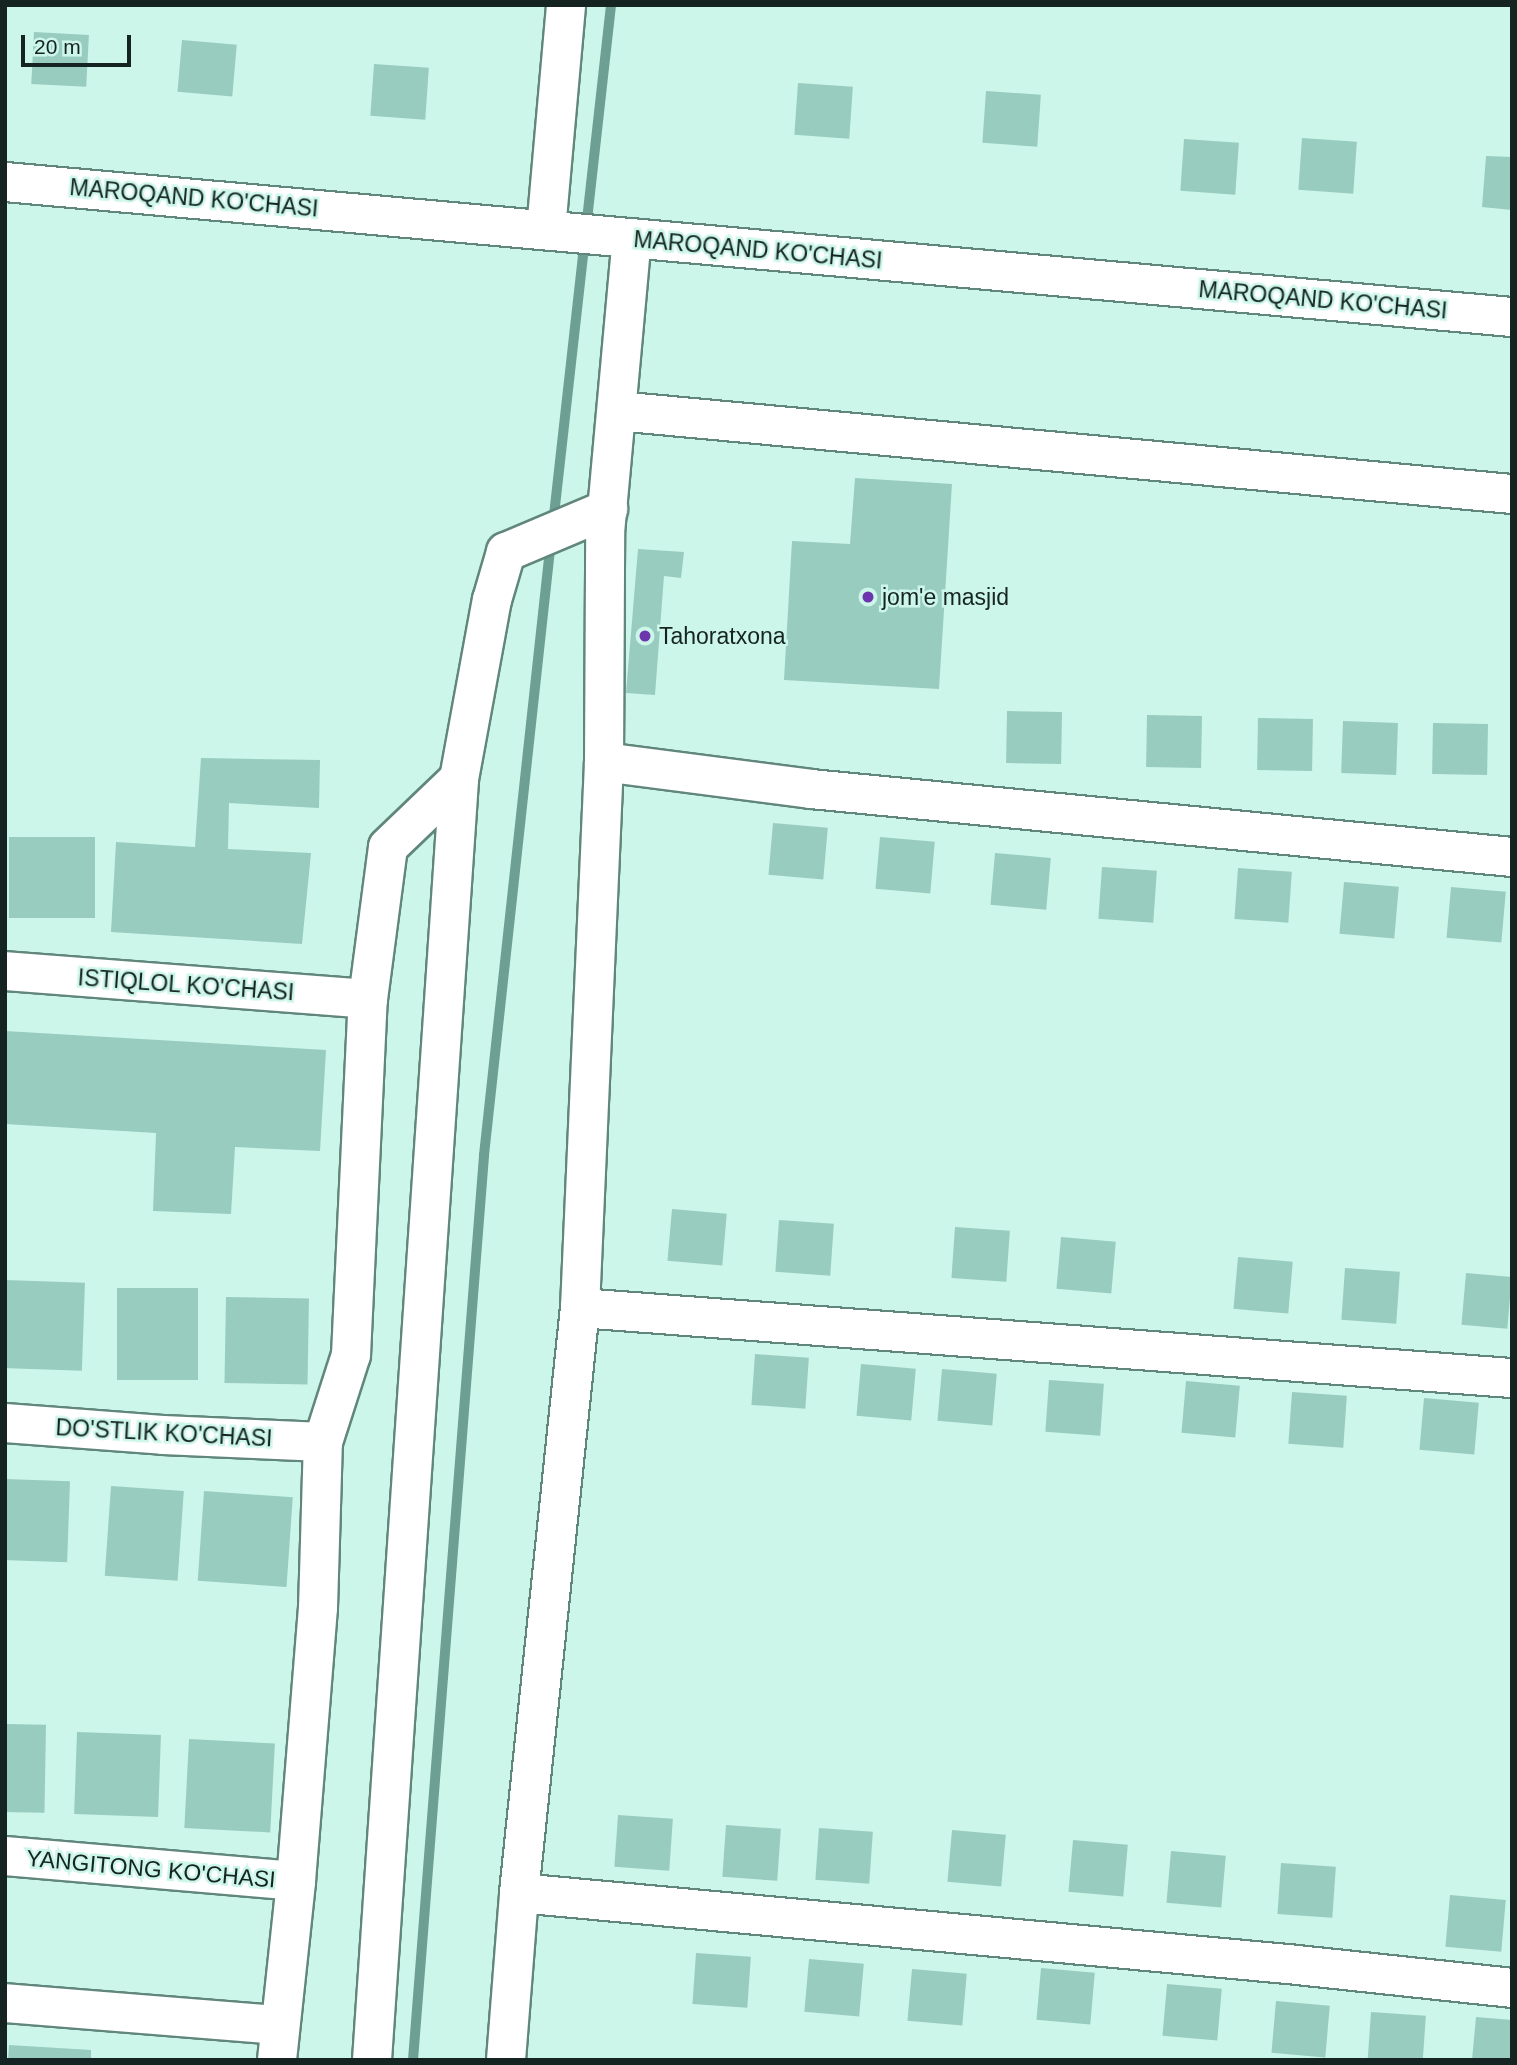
<!DOCTYPE html>
<style>
body{margin:0}
#map{position:relative;width:1517px;height:2065px;overflow:hidden;background:#cdf6ea;font-family:Arial,sans-serif}
div>[style]{position:absolute}
.stream>*{height:10px;margin:-5px;padding:0 5px;transform-origin:5px;border-radius:5px;background:#6d9f92}
.building>*{inset:0;background:#98ccbe;transform-origin:0 0}
.roads{filter:drop-shadow(2px 0 #61867c) drop-shadow(-2px 0 #61867c) drop-shadow(0 2px #61867c) drop-shadow(0 -2px #61867c)}
.minor>*{height:38px;margin:-19px;padding:0 19px;transform-origin:19px;border-radius:19px;background:#fff}
.dots>*{width:19px;height:19px;translate:-50% -50%;box-sizing:border-box;border:4px solid #cdf6ea;border-radius:50%}
span{translate:-50% -50%;white-space:nowrap;text-align:center;line-height:1.15;-webkit-text-stroke:5px #cdf6ea;paint-order:stroke}
.street-label{font-size:23px;color:#152420}
.poi-label{font-size:23px;color:#152420}
.left{translate:0 -50%;text-align:left}
.frame{position:absolute;inset:0;border:7px solid #152420;pointer-events:none}
.scale{position:absolute;left:21px;top:35px;width:110px;height:32px;box-sizing:border-box;border:4px solid #152420;border-top:0;padding-left:9px;font-size:21px;line-height:24px;white-space:nowrap;color:#152420;-webkit-text-stroke:5px #cdf6ea;paint-order:stroke}
</style>
<div id="map">
<div class="stream">
<div style="left:553px;top:524px;width:522px;rotate:-83.62deg"></div>
<div style="left:413px;top:2060px;width:908px;rotate:-85.51deg"></div>
<div style="left:484px;top:1155px;width:619px;rotate:-83.78deg"></div>
</div>
<div class="building">
<div style="left:34px;top:32px;width:55px;height:52px;rotate:3deg"></div>
<div style="left:182px;top:40px;width:55px;height:52px;rotate:5deg"></div>
<div style="left:374px;top:64px;width:55px;height:52px;rotate:4deg"></div>
<div style="left:798px;top:83px;width:55px;height:52px;rotate:4deg"></div>
<div style="left:986px;top:91px;width:55px;height:52px;rotate:4deg"></div>
<div style="left:1302px;top:138px;width:55px;height:52px;rotate:4deg"></div>
<div style="left:1184px;top:139px;width:55px;height:52px;rotate:4deg"></div>
<div style="clip-path:polygon(1486px 156px,1512px 157px,1512px 210px,1482px 207px)"></div>
<div style="clip-path:polygon(855px 478px,952px 484px,939px 689px,784px 680px,792px 541px,850px 544px)"></div>
<div style="clip-path:polygon(638px 549px,684px 552px,681px 578px,664px 576px,655px 695px,626px 693px)"></div>
<div style="left:1007px;top:711px;width:55px;height:52px;rotate:1deg"></div>
<div style="left:1147px;top:715px;width:55px;height:52px;rotate:1deg"></div>
<div style="left:1258px;top:718px;width:55px;height:52px;rotate:1deg"></div>
<div style="left:1343px;top:721px;width:55px;height:52px;rotate:2deg"></div>
<div style="left:1433px;top:723px;width:55px;height:51px;rotate:1deg"></div>
<div style="clip-path:polygon(201px 758px,320px 760px,319px 808px,229px 803px,228px 849px,311px 853px,302px 944px,111px 932px,116px 842px,195px 847px)"></div>
<div style="left:773px;top:823px;width:55px;height:52px;rotate:5deg"></div>
<div style="left:9px;top:837px;width:86px;height:81px"></div>
<div style="left:880px;top:837px;width:55px;height:52px;rotate:5deg"></div>
<div style="left:995px;top:853px;width:56px;height:52px;rotate:5deg"></div>
<div style="left:1102px;top:867px;width:55px;height:52px;rotate:4deg"></div>
<div style="left:1238px;top:868px;width:54px;height:51px;rotate:4deg"></div>
<div style="left:1344px;top:882px;width:55px;height:52px;rotate:5deg"></div>
<div style="left:1451px;top:887px;width:55px;height:51px;rotate:5deg"></div>
<div style="clip-path:polygon(5px 1031px,326px 1050px,320px 1151px,235px 1147px,231px 1214px,153px 1211px,156px 1133px,5px 1124px)"></div>
<div style="left:672px;top:1209px;width:55px;height:52px;rotate:5deg"></div>
<div style="left:779px;top:1220px;width:55px;height:52px;rotate:4deg"></div>
<div style="left:955px;top:1227px;width:55px;height:51px;rotate:4deg"></div>
<div style="left:1061px;top:1237px;width:55px;height:52px;rotate:5deg"></div>
<div style="left:1238px;top:1257px;width:55px;height:52px;rotate:5deg"></div>
<div style="left:1345px;top:1268px;width:55px;height:52px;rotate:4deg"></div>
<div style="left:1466px;top:1273px;width:46px;height:52px;rotate:5deg"></div>
<div style="left:5px;top:1280px;width:80px;height:88px;rotate:2deg"></div>
<div style="left:117px;top:1288px;width:81px;height:92px"></div>
<div style="left:226px;top:1297px;width:83px;height:86px;rotate:1deg"></div>
<div style="left:755px;top:1354px;width:54px;height:51px;rotate:4deg"></div>
<div style="left:861px;top:1364px;width:55px;height:52px;rotate:5deg"></div>
<div style="left:942px;top:1369px;width:55px;height:52px;rotate:5deg"></div>
<div style="left:1049px;top:1380px;width:55px;height:52px;rotate:4deg"></div>
<div style="left:1186px;top:1381px;width:54px;height:52px;rotate:5deg"></div>
<div style="left:1292px;top:1392px;width:55px;height:52px;rotate:4deg"></div>
<div style="left:1424px;top:1398px;width:55px;height:52px;rotate:5deg"></div>
<div style="left:5px;top:1479px;width:65px;height:81px;rotate:2deg"></div>
<div style="left:111px;top:1486px;width:73px;height:90px;rotate:4deg"></div>
<div style="left:204px;top:1491px;width:89px;height:90px;rotate:4deg"></div>
<div style="left:5px;top:1724px;width:41px;height:88px;rotate:1deg"></div>
<div style="left:77px;top:1732px;width:84px;height:82px;rotate:2deg"></div>
<div style="left:189px;top:1739px;width:86px;height:89px;rotate:3deg"></div>
<div style="left:618px;top:1815px;width:55px;height:52px;rotate:4deg"></div>
<div style="left:726px;top:1825px;width:55px;height:52px;rotate:4deg"></div>
<div style="left:819px;top:1828px;width:54px;height:52px;rotate:4deg"></div>
<div style="left:952px;top:1830px;width:54px;height:52px;rotate:5deg"></div>
<div style="left:1073px;top:1840px;width:55px;height:52px;rotate:5deg"></div>
<div style="left:1171px;top:1851px;width:55px;height:52px;rotate:5deg"></div>
<div style="left:1281px;top:1863px;width:55px;height:51px;rotate:4deg"></div>
<div style="left:1450px;top:1895px;width:56px;height:52px;rotate:5deg"></div>
<div style="left:696px;top:1953px;width:55px;height:51px;rotate:4deg"></div>
<div style="left:809px;top:1959px;width:55px;height:53px;rotate:5deg"></div>
<div style="left:1041px;top:1968px;width:54px;height:52px;rotate:5deg"></div>
<div style="left:912px;top:1969px;width:55px;height:52px;rotate:5deg"></div>
<div style="left:1167px;top:1984px;width:55px;height:52px;rotate:5deg"></div>
<div style="left:1276px;top:2001px;width:54px;height:52px;rotate:5deg"></div>
<div style="left:1371px;top:2012px;width:55px;height:48px;rotate:4deg"></div>
<div style="clip-path:polygon(1476px 2017px,1512px 2020px,1512px 2060px,1472px 2060px)"></div>
<div style="clip-path:polygon(9px 2045px,91px 2050px,91px 2060px,8px 2060px)"></div>
</div>
<div class="roads">
<div class="minor">
<div style="left:5px;top:182px;width:1513px;rotate:5.12deg"></div>
<div style="left:546px;top:230px;width:226px;rotate:-84.9deg"></div>
<div style="left:617px;top:411px;width:899px;rotate:5.3deg"></div>
<div style="left:604px;top:762px;width:209px;rotate:7.4deg"></div>
<div style="left:811px;top:789px;width:704px;rotate:5.54deg"></div>
<div style="left:5px;top:971px;width:364px;rotate:4.4deg"></div>
<div style="left:580px;top:1308px;width:935px;rotate:4.3deg"></div>
<div style="left:5px;top:1423px;width:158px;rotate:4.3deg"></div>
<div style="left:163px;top:1435px;width:160px;rotate:2.5deg"></div>
<div style="left:5px;top:1856px;width:292px;rotate:4.9deg"></div>
<div style="left:519px;top:1893px;width:772px;rotate:5.28deg"></div>
<div style="left:1288px;top:1964px;width:225px;rotate:6.1deg"></div>
<div style="left:5px;top:2003px;width:275px;rotate:4.6deg"></div>
<div style="left:277px;top:2060px;width:180px;rotate:-83.9deg"></div>
<div style="left:296px;top:1881px;width:274px;rotate:-85.4deg"></div>
<div style="left:318px;top:1608px;width:166px;rotate:-88.3deg"></div>
<div style="left:323px;top:1442px;width:91px;rotate:-72.2deg"></div>
<div style="left:351px;top:1355px;width:356px;rotate:-87.3deg"></div>
<div style="left:368px;top:999px;width:153px;rotate:-82.5deg"></div>
<div style="left:388px;top:847px;width:98px;rotate:-43.8deg"></div>
<div style="left:372px;top:2060px;width:1284px;rotate:-86.11deg"></div>
<div style="left:459px;top:779px;width:182px;rotate:-79.6deg"></div>
<div style="left:492px;top:600px;width:50px;rotate:-73.7deg"></div>
<div style="left:506px;top:552px;width:111px;rotate:-22.9deg"></div>
<div style="left:506px;top:2060px;width:168px;rotate:-85.5deg"></div>
<div style="left:519px;top:1893px;width:588px;rotate:-84.05deg"></div>
<div style="left:580px;top:1308px;width:547px;rotate:-87.48deg"></div>
<div style="left:604px;top:762px;width:229px;rotate:-89.7deg"></div>
<div style="left:605px;top:533px;width:296px;rotate:-84.8deg"></div>
</div>
</div>
<div class="dots">
<div style="left:868px;top:597px;background:#6e36ac"></div>
<div style="left:645px;top:636px;background:#6e36ac"></div>
</div>
<div class="street-label">
<span style="left:194px;top:198px;rotate:5deg">MAROQAND KO'CHASI</span>
<span style="left:758px;top:250px;rotate:5deg">MAROQAND KO'CHASI</span>
<span style="left:1323px;top:300px;rotate:5deg">MAROQAND KO'CHASI</span>
<span style="left:186px;top:985px;rotate:4deg">ISTIQLOL KO'CHASI</span>
<span style="left:164px;top:1433px;rotate:3deg">DO'STLIK KO'CHASI</span>
<span style="left:151px;top:1869px;rotate:5deg">YANGITONG KO'CHASI</span>
</div>
<div class="poi-label">
<span class="left" style="left:882px;top:597px">jom'e masjid</span>
<span class="left" style="left:659px;top:636px">Tahoratxona</span>
</div>
<div class="frame"></div>
<div class="scale">20 m</div>
</div>
